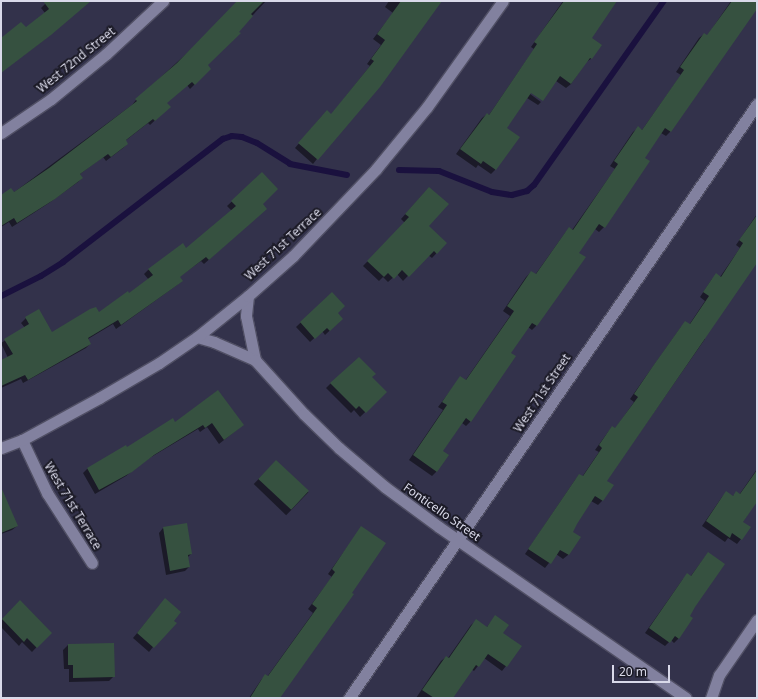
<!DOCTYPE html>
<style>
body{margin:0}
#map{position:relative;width:758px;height:699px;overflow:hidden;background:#33324b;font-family:"Noto Sans",sans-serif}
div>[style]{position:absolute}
.shadow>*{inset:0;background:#0007;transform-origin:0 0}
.stream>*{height:6px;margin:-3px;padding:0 3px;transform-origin:3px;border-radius:3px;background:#1a113e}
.building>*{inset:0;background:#365140;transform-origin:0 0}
.roads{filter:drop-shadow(1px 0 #504f64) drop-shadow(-1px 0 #504f64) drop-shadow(0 1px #504f64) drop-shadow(0 -1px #504f64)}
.minor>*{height:11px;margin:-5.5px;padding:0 5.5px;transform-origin:5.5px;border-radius:5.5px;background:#82819f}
.tertiary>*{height:11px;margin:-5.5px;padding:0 5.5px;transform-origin:5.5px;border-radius:5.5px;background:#82819f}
span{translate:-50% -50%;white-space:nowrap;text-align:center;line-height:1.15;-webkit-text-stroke:4px #1c1b27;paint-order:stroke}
.street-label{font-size:12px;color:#d9d9e9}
.frame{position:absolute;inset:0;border:2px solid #d9d9e9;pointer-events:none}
.scale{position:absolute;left:612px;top:665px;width:58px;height:18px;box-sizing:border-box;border:2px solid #d9d9e9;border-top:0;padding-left:5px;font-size:12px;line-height:14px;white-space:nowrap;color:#d9d9e9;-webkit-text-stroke:3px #1c1b27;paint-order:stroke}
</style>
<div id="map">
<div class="shadow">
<div style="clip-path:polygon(48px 1px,90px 1px,45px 39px,1px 72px,1px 40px,25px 29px,45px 13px,41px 8px)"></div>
<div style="clip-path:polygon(238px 1px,266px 1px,206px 65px,210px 69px,190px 89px,187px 85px,166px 103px,165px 111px,150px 125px,148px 123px,125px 141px,127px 144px,123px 148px,106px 161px,103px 157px,80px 174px,82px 178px,78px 182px,49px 203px,12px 227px,9px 222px,1px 227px,1px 196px,13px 193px,132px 105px,136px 100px,211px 31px)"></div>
<div style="clip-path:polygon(389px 1px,440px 1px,313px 164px,295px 148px,322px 116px,331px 115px,370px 66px,367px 64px,381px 45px,373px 39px,393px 13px,385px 7px)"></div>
<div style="clip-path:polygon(563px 1px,615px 1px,590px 38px,591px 59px,586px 62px,571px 84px,566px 88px,556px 81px,527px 90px,526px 91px,541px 102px,538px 105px,527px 98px,506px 128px,495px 170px,491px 174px,478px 165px,476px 168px,456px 154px,482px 118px,487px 114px,489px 115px,534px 49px,531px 47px)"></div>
<div style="clip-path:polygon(731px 1px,752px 1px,757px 7px,670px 132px,666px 136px,661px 133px,643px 159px,604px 227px,599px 232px,595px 229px,578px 253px,584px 258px,536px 326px,532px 330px,528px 327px,510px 353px,471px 421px,466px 426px,462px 423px,442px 451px,437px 471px,432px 476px,409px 460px,443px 410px,438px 407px,460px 378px,465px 381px,510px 316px,503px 311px,526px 277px,531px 272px,535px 275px,565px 233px,569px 228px,572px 230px,615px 169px,610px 166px,633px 132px,638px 128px,642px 130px,681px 75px,676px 72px,699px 38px,704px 34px,707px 36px)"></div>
<div style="clip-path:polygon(262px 173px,261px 213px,204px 264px,201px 261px,179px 277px,182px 281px,177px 285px,116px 329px,113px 324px,88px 339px,90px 344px,86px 348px,23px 383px,21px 379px,1px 388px,1px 361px,8px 358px,1px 343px,25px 328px,21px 323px,26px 318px,52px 333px,99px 314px,149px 280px,144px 274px,149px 269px,186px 249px,232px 211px,227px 206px)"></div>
<div style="clip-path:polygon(425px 192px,427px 226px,446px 243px,432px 258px,428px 255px,403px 281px,397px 274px,388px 282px,383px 277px,379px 281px,363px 266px,405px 223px,401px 219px)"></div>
<div style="clip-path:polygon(757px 214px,757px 259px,703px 338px,705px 339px,606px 481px,612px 485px,602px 501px,598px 505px,591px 501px,571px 532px,579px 538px,568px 555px,563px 559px,556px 554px,545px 568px,525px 554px,575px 480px,579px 475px,582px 477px,599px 452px,595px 450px,608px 432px,612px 427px,615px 429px,634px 402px,630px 399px,649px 372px,681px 327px,689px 325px,705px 301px,700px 297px,712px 279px,720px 277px,740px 248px,736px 245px)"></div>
<div style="clip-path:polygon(332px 293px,337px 313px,342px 319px,325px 335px,322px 331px,310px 342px,296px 327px)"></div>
<div style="clip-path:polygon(371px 377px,386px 392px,360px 417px,354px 410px,351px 413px,326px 388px,331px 383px)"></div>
<div style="clip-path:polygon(218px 391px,238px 429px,219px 444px,207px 427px,200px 432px,198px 429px,148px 459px,126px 476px,95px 494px,83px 473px,88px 468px,175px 423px)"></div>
<div style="left:276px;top:461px;width:45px;height:32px;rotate:44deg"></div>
<div style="clip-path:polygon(757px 469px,757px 500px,742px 523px,741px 539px,737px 544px,728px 538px,725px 542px,702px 526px,722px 497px,726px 493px,732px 497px,736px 493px,739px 495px)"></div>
<div style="clip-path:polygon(1px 507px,17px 526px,12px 530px,1px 534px)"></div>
<div style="clip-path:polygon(163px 528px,191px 554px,188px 557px,189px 567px,185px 571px,166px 575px,159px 533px)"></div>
<div style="clip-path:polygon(361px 528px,279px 698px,249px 698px,261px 680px,265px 676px,267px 677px,313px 613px,308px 609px,332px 577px,328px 574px)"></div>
<div style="clip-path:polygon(708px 553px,688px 616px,679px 638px,674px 643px,671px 640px,665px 646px,645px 633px,683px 579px,690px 577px)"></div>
<div style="clip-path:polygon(20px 602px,50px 633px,32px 652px,22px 642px,19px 646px,1px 627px,1px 621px)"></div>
<div style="clip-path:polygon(161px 604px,153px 647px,149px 652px,133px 638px)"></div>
<div style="clip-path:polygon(495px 617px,502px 633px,506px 666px,502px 671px,484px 658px,474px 671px,471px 669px,452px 698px,416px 698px,441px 661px,446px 657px,448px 658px,471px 625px,476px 621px,486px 628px)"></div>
<div style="clip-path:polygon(113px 644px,114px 676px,109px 681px,69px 682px,69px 669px,64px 669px,63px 650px,68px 645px)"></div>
</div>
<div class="stream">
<div style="left:399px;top:170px;width:40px;rotate:1.4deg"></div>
<div style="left:439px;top:171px;width:57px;rotate:21.6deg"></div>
<div style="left:492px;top:192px;width:20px;rotate:9deg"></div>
<div style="left:512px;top:195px;width:16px;rotate:-15deg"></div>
<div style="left:527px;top:191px;width:9px;rotate:-41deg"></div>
<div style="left:534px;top:185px;width:225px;rotate:-54.8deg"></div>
<div style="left:1px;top:296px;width:45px;rotate:-26.6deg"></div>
<div style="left:41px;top:276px;width:26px;rotate:-32deg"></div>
<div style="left:63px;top:262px;width:202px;rotate:-37.6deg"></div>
<div style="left:223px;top:139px;width:9px;rotate:-18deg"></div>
<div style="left:232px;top:136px;width:10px;rotate:6deg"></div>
<div style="left:242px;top:137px;width:16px;rotate:22deg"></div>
<div style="left:257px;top:143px;width:39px;rotate:32deg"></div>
<div style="left:290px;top:164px;width:58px;rotate:10.9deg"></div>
</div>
<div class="building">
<div style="clip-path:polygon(43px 1px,91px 1px,51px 35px,1px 73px,1px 38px,21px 22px,26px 27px,49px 9px)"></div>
<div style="clip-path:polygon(237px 1px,264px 1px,251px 14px,253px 16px,239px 32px,241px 33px,208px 65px,211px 69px,195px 85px,192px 82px,167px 103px,171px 107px,155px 121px,153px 119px,126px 140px,128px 144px,111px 157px,108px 154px,80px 174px,83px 178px,55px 199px,17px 223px,14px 218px,1px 226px,1px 195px,11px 188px,14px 192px,49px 168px,137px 101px,135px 99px,177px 63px)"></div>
<div style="clip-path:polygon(401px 1px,442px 1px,380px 87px,318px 160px,298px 143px,327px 110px,331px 114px,374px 61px,371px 59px,385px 40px,377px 34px)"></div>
<div style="clip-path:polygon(564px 1px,617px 1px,592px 38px,602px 45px,592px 59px,590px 58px,571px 84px,560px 76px,543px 101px,531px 93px,507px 128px,520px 137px,496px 170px,483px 161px,481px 164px,460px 149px,487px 113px,489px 115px,537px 44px,534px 42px)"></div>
<div style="clip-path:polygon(732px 1px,757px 1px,757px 9px,671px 132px,665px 128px,645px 158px,650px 161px,605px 228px,599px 224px,579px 253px,586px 257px,537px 326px,532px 323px,511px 353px,516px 356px,471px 422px,466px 418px,443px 451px,449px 455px,437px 472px,413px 455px,447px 405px,442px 402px,460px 376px,466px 380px,514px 311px,507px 306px,531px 271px,536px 274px,569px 227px,573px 230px,618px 164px,614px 161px,638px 126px,642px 130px,684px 70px,680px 67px,704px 33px,707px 35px)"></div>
<div style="clip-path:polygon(262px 172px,278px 189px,263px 204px,267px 209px,209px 260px,206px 257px,180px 277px,183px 281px,121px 325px,118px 320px,88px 338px,91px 344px,28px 380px,25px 375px,1px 386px,1px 360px,13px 354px,4px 339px,29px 324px,25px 317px,39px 309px,52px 332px,90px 309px,96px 307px,99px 312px,128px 291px,129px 293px,153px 275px,148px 269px,183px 243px,186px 248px,236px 206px,231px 201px)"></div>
<div style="clip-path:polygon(429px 187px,449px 204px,429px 226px,447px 243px,437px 254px,434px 251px,409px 277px,402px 270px,394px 279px,388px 273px,384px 277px,367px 261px,409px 217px,405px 214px)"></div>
<div style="clip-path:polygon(757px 215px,757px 263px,607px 481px,614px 485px,603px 501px,595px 496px,577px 524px,573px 532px,581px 537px,569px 555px,560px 550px,551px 564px,528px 549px,579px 474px,583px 476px,602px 448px,599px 445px,612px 426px,615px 428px,638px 397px,634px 394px,653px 366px,685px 321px,690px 324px,709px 296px,703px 292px,716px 273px,721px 277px,743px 243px,739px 240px)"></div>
<div style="clip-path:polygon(332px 292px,345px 306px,338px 313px,343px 319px,330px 331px,327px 328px,315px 339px,300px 322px)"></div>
<div style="clip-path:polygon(359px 357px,376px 374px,372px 377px,387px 392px,366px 413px,359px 406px,356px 409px,330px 383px)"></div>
<div style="clip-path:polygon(218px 390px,244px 425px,224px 440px,212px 423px,205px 428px,203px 425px,154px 455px,132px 472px,99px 490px,87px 468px,126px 445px,127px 447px,173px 418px,175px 422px)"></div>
<div style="left:276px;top:460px;width:45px;height:26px;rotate:43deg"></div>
<div style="clip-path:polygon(757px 470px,757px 502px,743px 522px,751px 527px,742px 540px,732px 533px,730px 538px,706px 521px,726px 491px,733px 496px,736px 491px,740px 494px)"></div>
<div style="clip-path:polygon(1px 487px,18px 526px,1px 533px)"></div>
<div style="clip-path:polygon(187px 523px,192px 554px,188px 555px,190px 567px,170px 571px,163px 527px)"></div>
<div style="clip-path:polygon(361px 526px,386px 543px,352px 593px,354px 594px,280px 698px,250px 698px,265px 674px,268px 676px,317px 608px,312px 604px,335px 572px,332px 569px)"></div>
<div style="clip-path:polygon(708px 552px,725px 564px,695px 607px,690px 616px,693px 618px,679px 639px,675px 636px,670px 643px,649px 628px,687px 573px,691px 576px)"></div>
<div style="clip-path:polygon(165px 598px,181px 612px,174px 621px,177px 623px,154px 648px,137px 633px)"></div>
<div style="clip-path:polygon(20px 600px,52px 633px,37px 648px,27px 638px,24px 642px,2px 619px)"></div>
<div style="clip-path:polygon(495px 615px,509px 625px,503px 633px,522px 646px,507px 667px,488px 654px,479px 667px,476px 665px,453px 698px,434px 698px,422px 690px,446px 656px,449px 658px,476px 619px,487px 627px)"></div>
<div style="clip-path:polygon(114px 643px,115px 677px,73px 678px,73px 665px,68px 665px,68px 644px)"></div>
</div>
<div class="roads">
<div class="minor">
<div style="left:1px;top:133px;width:60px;rotate:-34.2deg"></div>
<div style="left:51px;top:99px;width:71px;rotate:-39.3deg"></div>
<div style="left:106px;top:54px;width:78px;rotate:-42.9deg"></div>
<div style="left:248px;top:296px;width:20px;rotate:96deg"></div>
<div style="left:246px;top:316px;width:45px;rotate:78.4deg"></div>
<div style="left:197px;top:337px;width:18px;rotate:16deg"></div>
<div style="left:214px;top:342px;width:45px;rotate:23.7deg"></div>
<div style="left:255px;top:360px;width:73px;rotate:47.8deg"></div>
<div style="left:304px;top:414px;width:49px;rotate:44.2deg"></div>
<div style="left:339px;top:448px;width:60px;rotate:40.3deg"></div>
<div style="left:385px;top:487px;width:67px;rotate:36.5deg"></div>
<div style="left:439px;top:527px;width:300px;rotate:34.7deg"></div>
<div style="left:22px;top:440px;width:59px;rotate:64.7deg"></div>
<div style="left:47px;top:493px;width:83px;rotate:57.3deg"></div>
<div style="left:1px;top:448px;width:22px;rotate:-21deg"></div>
<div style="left:22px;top:440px;width:88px;rotate:-28.6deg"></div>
<div style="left:99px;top:398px;width:69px;rotate:-30.3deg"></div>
<div style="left:159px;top:363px;width:46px;rotate:-34.4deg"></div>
<div style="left:197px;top:337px;width:65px;rotate:-38.8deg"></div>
<div style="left:248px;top:296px;width:60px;rotate:-41.6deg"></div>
<div style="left:293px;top:256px;width:120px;rotate:-46.3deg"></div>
<div style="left:376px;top:169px;width:80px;rotate:-50.6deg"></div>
<div style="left:427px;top:107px;width:130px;rotate:-54.4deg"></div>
<div style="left:711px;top:698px;width:24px;rotate:-71deg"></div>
<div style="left:719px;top:675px;width:67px;rotate:-55.4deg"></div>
</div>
<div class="tertiary">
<div style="left:349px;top:698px;width:721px;rotate:-55.52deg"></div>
</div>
</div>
<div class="street-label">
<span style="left:76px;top:60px;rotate:-39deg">West 72nd Street</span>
<span style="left:283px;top:244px;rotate:-43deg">West 71st Terrace</span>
<span style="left:542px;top:393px;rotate:-56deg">West 71st Street</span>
<span style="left:73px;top:506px;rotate:59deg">West 71st Terrace</span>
<span style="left:442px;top:512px;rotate:35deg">Fonticello Street</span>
</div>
<div class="frame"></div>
<div class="scale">20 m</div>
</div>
